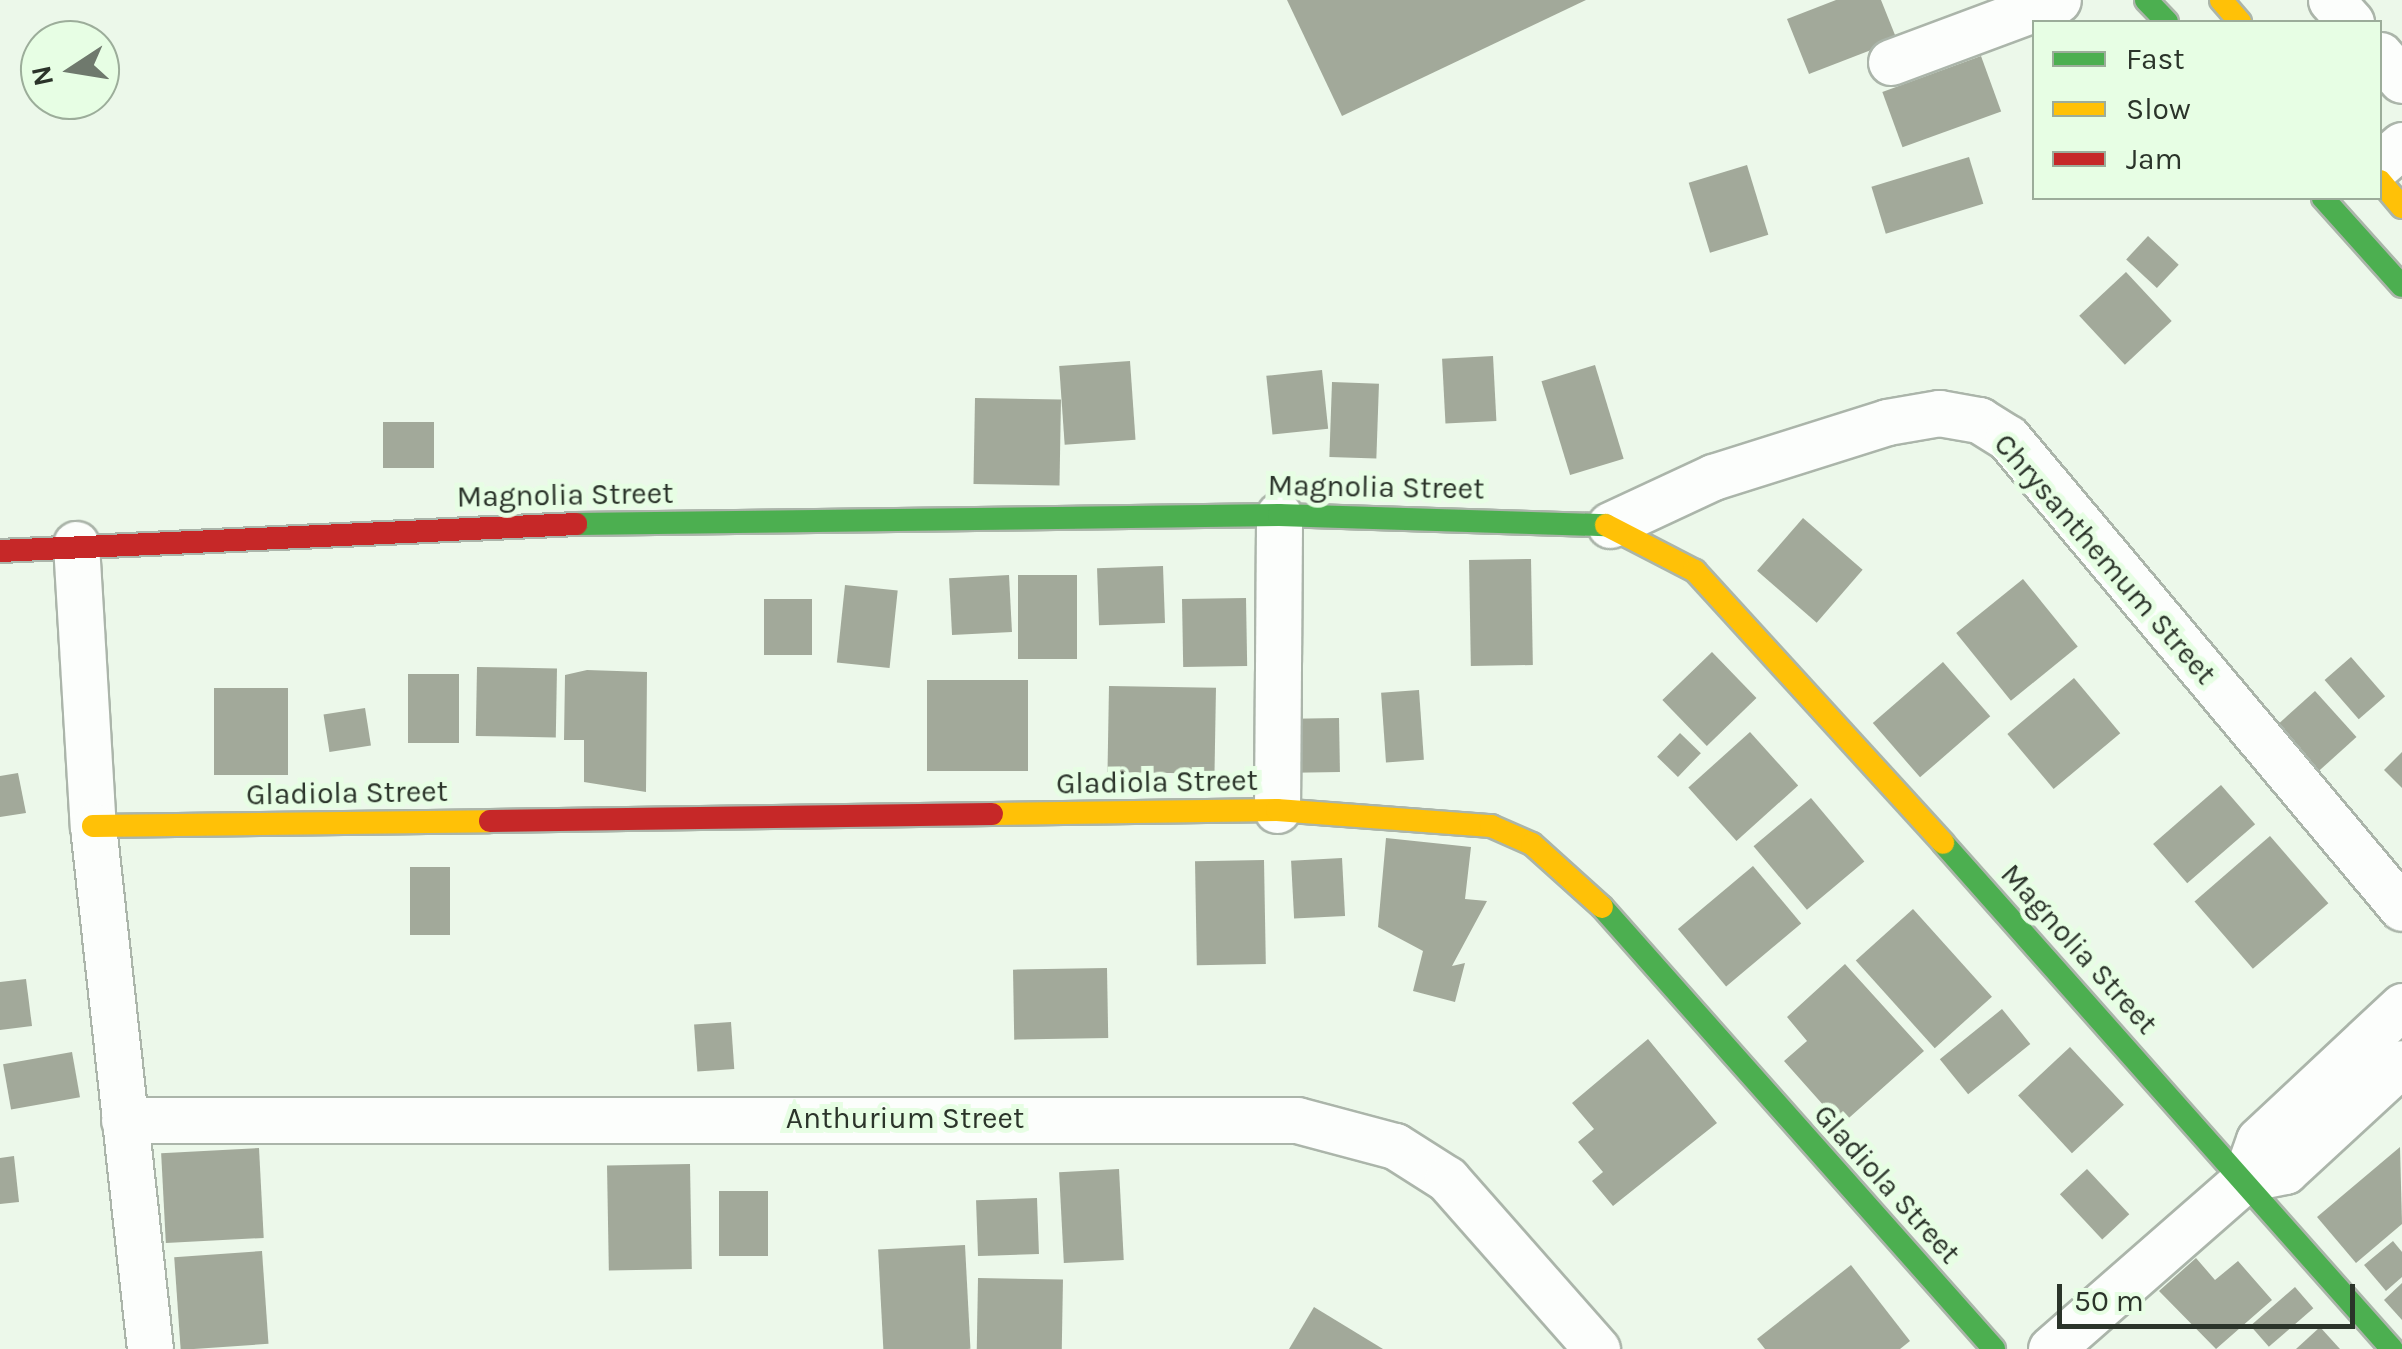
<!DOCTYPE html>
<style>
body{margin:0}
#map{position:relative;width:2402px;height:1349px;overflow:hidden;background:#ecf8ea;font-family:Karla,sans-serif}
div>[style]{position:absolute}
.building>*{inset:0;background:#a2a99a;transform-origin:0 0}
.roads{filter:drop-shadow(2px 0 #abb5aa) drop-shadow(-2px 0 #abb5aa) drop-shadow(0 2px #abb5aa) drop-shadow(0 -2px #abb5aa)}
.street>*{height:45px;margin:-22.5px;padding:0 22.5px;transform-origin:22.5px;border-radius:22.5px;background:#fcfefc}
.fast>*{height:22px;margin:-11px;padding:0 11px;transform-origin:11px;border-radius:11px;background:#4caf50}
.slow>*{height:22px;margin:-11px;padding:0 11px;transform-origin:11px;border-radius:11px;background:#ffc107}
.jam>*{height:22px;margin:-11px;padding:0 11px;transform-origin:11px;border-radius:11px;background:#c62828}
span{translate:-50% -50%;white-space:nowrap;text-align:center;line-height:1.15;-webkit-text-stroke:10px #e7fee4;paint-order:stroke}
.street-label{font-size:30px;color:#2b342a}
.legend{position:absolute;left:2032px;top:20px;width:350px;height:180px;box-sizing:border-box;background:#e7fee4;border:2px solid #9cad9a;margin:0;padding:12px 18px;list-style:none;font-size:30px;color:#2b342a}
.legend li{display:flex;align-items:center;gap:20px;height:50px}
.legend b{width:50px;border:2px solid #9cad9a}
.north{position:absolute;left:20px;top:20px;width:100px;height:100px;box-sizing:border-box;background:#e7fee4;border:2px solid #9cad9a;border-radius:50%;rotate:258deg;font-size:28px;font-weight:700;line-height:40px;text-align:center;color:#2b342a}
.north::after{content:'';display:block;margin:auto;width:35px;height:45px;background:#6f796d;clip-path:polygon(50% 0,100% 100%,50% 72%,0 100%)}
.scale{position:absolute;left:2057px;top:1284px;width:298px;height:45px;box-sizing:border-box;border:5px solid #2b342a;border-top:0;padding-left:12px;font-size:30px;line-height:35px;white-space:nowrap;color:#2b342a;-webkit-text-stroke:8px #e7fee4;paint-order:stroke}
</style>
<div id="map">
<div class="building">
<div style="clip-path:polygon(1287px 0,1586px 0,1342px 116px)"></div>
<div style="clip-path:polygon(1836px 0,1881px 0,1897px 40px,1809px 74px,1787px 19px)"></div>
<div style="left:1981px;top:56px;width:59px;height:105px;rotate:70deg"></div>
<div style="left:1969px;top:157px;width:49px;height:102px;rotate:73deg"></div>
<div style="left:1747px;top:165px;width:73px;height:61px;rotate:73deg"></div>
<div style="left:2148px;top:236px;width:42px;height:32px;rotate:43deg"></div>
<div style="left:2126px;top:272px;width:67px;height:64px;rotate:47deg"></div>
<div style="left:1493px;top:356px;width:65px;height:51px;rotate:87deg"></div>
<div style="left:1130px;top:361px;width:79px;height:71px;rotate:86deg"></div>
<div style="left:1595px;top:365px;width:98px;height:56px;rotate:73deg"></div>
<div style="left:1322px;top:370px;width:59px;height:56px;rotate:84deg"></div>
<div style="left:1332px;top:382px;width:47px;height:75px;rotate:2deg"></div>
<div style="left:975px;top:398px;width:86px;height:86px;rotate:1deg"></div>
<div style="left:383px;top:422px;width:51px;height:46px"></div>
<div style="left:1803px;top:518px;width:79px;height:70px;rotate:41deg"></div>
<div style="left:1531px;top:559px;width:106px;height:62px;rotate:89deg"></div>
<div style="left:1163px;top:566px;width:57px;height:66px;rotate:88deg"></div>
<div style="left:1009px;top:575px;width:57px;height:60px;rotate:87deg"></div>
<div style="left:1018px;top:575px;width:59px;height:84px"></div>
<div style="left:2023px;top:579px;width:87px;height:86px;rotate:51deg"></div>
<div style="left:845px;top:585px;width:53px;height:78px;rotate:6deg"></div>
<div style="left:1246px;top:598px;width:68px;height:64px;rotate:89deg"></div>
<div style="left:764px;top:599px;width:48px;height:56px"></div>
<div style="left:1712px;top:652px;width:64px;height:69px;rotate:46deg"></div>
<div style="left:2351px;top:657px;width:52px;height:35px;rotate:49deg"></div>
<div style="left:1943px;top:662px;width:72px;height:93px;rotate:49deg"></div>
<div style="left:477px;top:667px;width:80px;height:69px;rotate:1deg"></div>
<div style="clip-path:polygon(587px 670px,647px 672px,646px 792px,584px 782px,584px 740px,564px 740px,565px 675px)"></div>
<div style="left:408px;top:674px;width:51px;height:69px"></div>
<div style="left:2074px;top:678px;width:72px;height:87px;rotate:50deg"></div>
<div style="left:1028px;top:680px;width:91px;height:101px;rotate:90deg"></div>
<div style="left:1109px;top:686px;width:107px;height:86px;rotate:1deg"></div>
<div style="left:214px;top:688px;width:74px;height:87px"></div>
<div style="left:1419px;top:690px;width:70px;height:38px;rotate:86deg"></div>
<div style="left:2315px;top:691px;width:62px;height:50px;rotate:48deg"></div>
<div style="left:365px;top:708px;width:38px;height:42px;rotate:81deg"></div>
<div style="left:1339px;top:718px;width:54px;height:46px;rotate:89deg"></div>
<div style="left:1750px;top:732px;width:72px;height:83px;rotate:48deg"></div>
<div style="left:1680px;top:733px;width:29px;height:33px;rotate:44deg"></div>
<div style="clip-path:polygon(2402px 752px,2402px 788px,2384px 770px)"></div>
<div style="clip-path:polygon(18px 773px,26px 813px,0 817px,0 776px)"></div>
<div style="left:2221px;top:785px;width:52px;height:90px;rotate:49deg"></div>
<div style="left:1811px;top:798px;width:83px;height:75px;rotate:50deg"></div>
<div style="left:2270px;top:836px;width:89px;height:100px;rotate:49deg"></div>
<div style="clip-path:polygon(1386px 838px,1471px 847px,1465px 899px,1487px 901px,1452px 966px,1465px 963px,1455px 1002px,1413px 991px,1423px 951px,1378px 927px)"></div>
<div style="left:1342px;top:858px;width:58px;height:51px;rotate:87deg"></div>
<div style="left:1264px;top:860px;width:104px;height:69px;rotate:89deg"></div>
<div style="left:1753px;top:866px;width:75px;height:98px;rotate:50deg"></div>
<div style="left:410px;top:867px;width:40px;height:68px"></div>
<div style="left:1913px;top:909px;width:118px;height:77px;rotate:48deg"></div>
<div style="clip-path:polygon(1845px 964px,1924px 1051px,1841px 1125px,1784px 1061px,1807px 1041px,1787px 1017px)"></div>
<div style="left:1107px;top:968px;width:70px;height:94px;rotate:89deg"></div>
<div style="clip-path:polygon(26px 979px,32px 1026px,0 1030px,0 982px)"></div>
<div style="left:2002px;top:1009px;width:45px;height:80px;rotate:51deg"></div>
<div style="left:731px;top:1022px;width:47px;height:37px;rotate:86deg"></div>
<div style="clip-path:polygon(1648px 1039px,1717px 1123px,1613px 1206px,1592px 1181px,1603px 1172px,1578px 1142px,1594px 1129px,1572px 1103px)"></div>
<div style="left:2070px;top:1047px;width:79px;height:71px;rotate:47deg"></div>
<div style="left:72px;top:1052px;width:46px;height:70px;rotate:80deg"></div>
<div style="clip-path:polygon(2400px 1147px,2402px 1224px,2356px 1263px,2317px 1217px)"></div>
<div style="left:259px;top:1148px;width:90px;height:98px;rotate:87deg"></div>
<div style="clip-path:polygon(14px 1156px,19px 1202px,0 1204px,0 1158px)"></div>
<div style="left:690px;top:1164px;width:105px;height:83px;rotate:89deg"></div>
<div style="left:1119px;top:1169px;width:91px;height:60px;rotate:87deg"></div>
<div style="left:2087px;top:1169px;width:62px;height:37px;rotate:47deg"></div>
<div style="left:719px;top:1191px;width:49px;height:65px"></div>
<div style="left:1037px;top:1198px;width:56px;height:61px;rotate:88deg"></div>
<div style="clip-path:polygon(2393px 1241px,2402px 1252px,2402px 1277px,2386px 1291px,2364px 1265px)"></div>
<div style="left:965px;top:1245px;width:104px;height:87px;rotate:87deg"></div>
<div style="left:262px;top:1251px;width:93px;height:88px;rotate:86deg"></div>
<div style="clip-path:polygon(2196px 1258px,2215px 1280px,2238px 1261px,2272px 1300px,2216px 1349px,2159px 1291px)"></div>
<div style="clip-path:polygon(1851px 1265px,1910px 1341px,1900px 1349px,1765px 1349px,1757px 1339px)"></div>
<div style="left:978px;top:1278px;width:85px;height:71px;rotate:1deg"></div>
<div style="clip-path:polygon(2402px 1283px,2402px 1320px,2384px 1300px)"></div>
<div style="left:2295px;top:1287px;width:28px;height:59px;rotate:49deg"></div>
<div style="clip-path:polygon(1314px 1307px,1383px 1349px,1289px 1349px)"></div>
<div style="clip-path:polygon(2320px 1327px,2340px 1349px,2296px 1349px)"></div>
</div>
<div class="roads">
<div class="street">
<div style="left:2331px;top:0;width:30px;rotate:48deg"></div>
<div style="left:2380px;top:55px;width:33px;rotate:49deg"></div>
<div style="left:1891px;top:62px;width:178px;rotate:-20.4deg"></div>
<div style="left:2380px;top:164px;width:29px;rotate:-41deg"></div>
<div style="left:1610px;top:525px;width:114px;rotate:-25deg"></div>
<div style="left:1713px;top:477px;width:182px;rotate:-17.5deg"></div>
<div style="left:1887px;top:422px;width:53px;rotate:-9.8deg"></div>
<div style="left:1939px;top:413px;width:41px;rotate:9.9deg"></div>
<div style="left:1979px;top:420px;width:34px;rotate:32deg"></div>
<div style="left:2008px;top:438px;width:613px;rotate:50.03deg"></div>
<div style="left:76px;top:544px;width:283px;rotate:86.6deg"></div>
<div style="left:93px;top:826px;width:526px;rotate:83.78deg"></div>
<div style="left:1277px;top:810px;width:295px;rotate:-89.6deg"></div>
<div style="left:124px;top:1120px;width:1173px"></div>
<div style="left:1297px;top:1120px;width:101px;rotate:14.9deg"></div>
<div style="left:1395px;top:1146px;width:62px;rotate:32.4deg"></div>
<div style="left:1447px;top:1179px;width:227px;rotate:48.6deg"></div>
<div style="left:2245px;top:1179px;width:41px;rotate:-11.3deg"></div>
<div style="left:2285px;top:1171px;width:159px;rotate:-42.7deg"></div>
<div style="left:2051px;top:1349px;width:258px;rotate:-41.2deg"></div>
<div style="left:2245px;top:1179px;width:41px;rotate:-70.3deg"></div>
<div style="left:2259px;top:1140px;width:196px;rotate:-43.1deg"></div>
</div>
<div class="fast">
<div style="left:2146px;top:0;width:30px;rotate:46deg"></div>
<div style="left:2323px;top:198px;width:118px;rotate:48.1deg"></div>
<div style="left:576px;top:524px;width:703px;rotate:-0.73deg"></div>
<div style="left:1279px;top:515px;width:327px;rotate:1.8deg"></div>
<div style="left:1943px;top:843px;width:676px;rotate:48.42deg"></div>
<div style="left:1602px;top:907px;width:591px;rotate:48.43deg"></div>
</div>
<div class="slow">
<div style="left:2221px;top:0;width:29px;rotate:49deg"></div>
<div style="left:2380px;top:181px;width:34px;rotate:50deg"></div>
<div style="left:1606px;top:525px;width:100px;rotate:27.3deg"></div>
<div style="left:1695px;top:571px;width:368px;rotate:47.6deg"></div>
<div style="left:992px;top:814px;width:285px;rotate:-0.8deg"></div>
<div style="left:1277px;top:810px;width:215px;rotate:4.3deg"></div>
<div style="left:1491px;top:826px;width:45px;rotate:23.7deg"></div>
<div style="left:1532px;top:844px;width:94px;rotate:42deg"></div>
<div style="left:93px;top:826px;width:397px;rotate:-0.7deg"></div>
</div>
<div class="jam">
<div style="left:0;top:551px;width:577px;rotate:-2.68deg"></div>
<div style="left:490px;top:821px;width:502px;rotate:-0.8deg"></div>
</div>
</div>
<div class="street-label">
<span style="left:1376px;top:487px;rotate:1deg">Magnolia Street</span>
<span style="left:565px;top:495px;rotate:-1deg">Magnolia Street</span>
<span style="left:2105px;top:559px;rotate:49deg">Chrysanthemum Street</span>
<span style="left:1157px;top:782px;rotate:-1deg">Gladiola Street</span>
<span style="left:347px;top:793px;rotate:-1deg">Gladiola Street</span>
<span style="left:2079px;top:949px;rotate:48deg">Magnolia Street</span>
<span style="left:905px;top:1118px">Anthurium Street</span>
<span style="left:1887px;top:1184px;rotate:48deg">Gladiola Street</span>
</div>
<ul class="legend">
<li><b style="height:12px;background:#4caf50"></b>Fast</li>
<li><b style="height:12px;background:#ffc107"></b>Slow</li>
<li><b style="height:12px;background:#c62828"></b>Jam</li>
</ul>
<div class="north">N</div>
<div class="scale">50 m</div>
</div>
